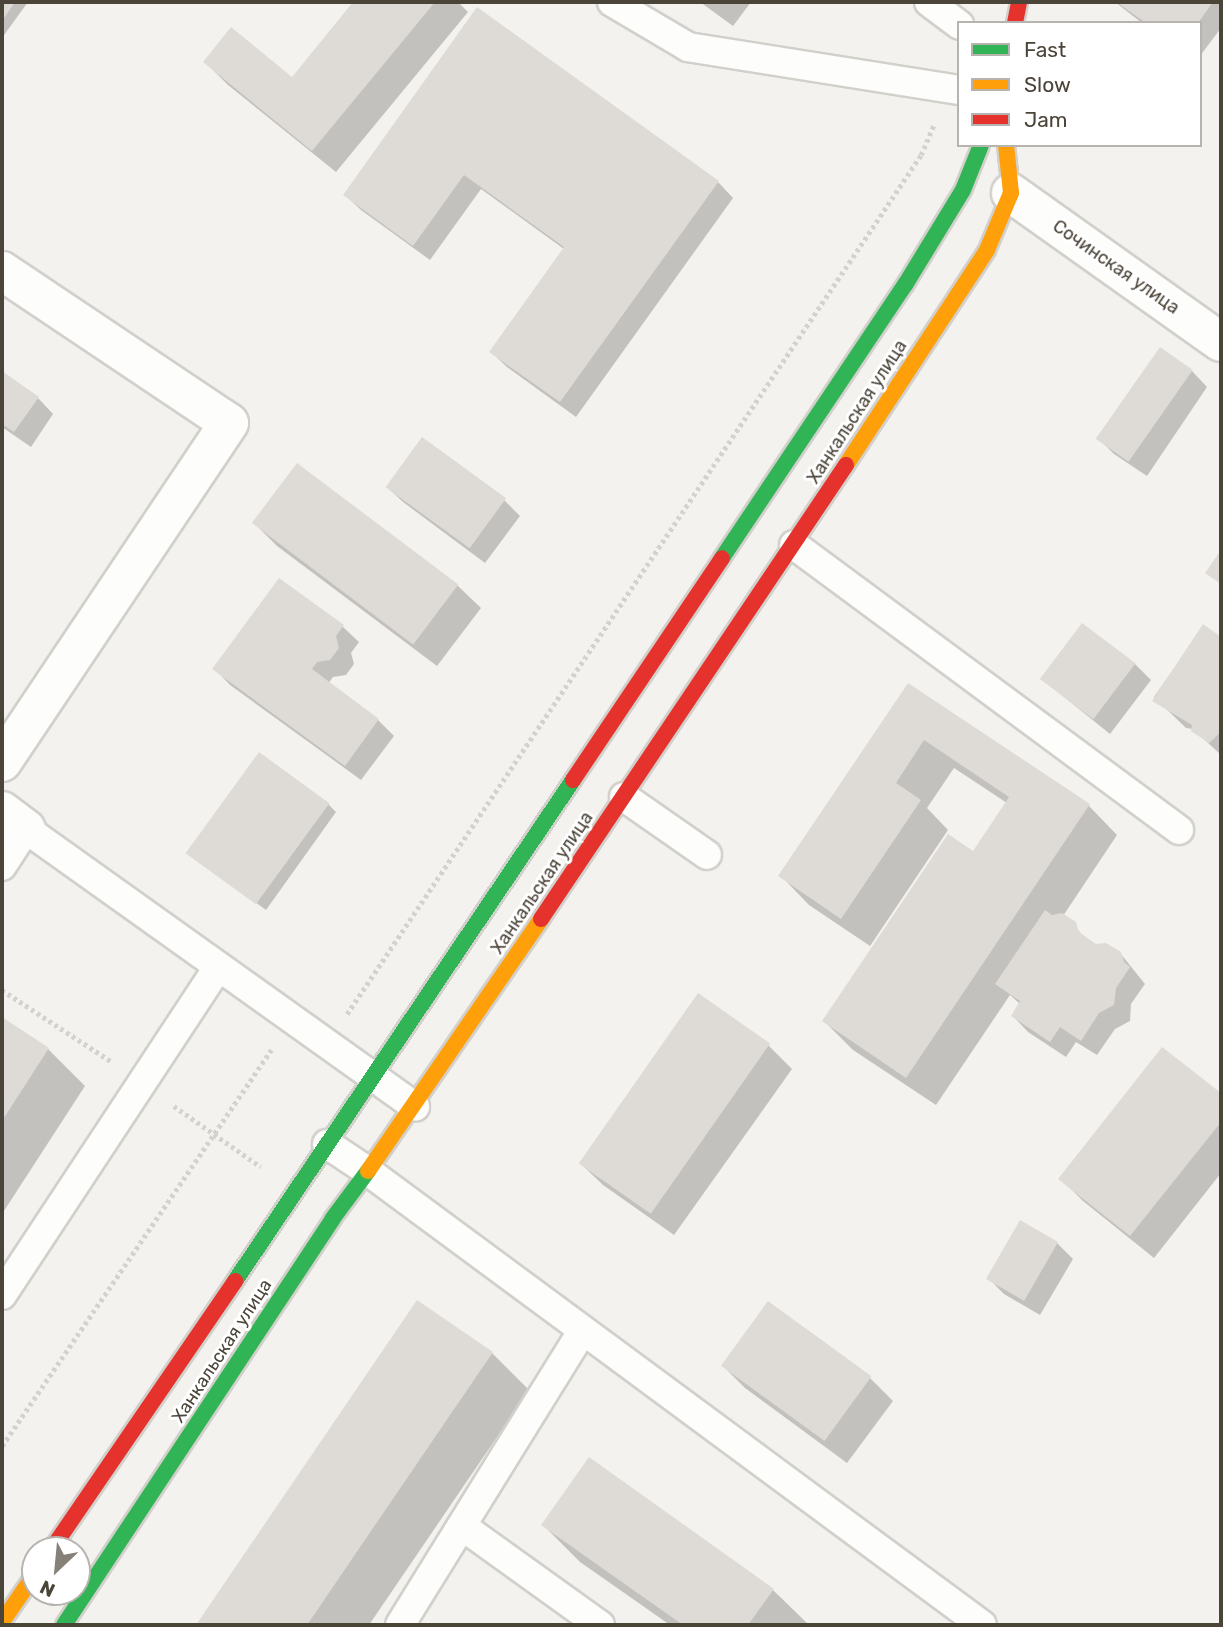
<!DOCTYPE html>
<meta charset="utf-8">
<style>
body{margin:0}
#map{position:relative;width:1223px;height:1627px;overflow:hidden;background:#f4f2ee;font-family:Rubik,sans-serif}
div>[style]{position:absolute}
.shadow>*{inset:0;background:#0003}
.building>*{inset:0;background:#dedbd6;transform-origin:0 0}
.path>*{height:4.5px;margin-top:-2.25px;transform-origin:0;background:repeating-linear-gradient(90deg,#d3d2cc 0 3.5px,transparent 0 7px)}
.roads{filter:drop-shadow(2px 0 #d2d0cb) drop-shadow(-2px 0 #d2d0cb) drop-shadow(0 2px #d2d0cb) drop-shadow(0 -2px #d2d0cb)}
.lane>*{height:28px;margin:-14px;padding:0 14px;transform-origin:14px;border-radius:14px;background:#fdfdfc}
.street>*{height:38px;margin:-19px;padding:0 19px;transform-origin:19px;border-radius:19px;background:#fdfdfc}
.fast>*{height:16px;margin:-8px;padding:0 8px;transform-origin:8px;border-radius:8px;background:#30b455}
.slow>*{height:16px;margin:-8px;padding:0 8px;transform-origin:8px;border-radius:8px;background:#ff9f0a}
.jam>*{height:16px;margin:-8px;padding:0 8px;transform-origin:8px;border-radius:8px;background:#e5322d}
span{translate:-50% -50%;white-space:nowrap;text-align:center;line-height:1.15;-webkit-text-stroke:6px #fff;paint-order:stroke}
.street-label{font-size:18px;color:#4b4439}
.frame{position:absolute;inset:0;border:4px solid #4b4439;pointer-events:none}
.legend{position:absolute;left:957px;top:21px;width:245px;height:126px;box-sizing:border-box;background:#fff;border:2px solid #b7b4b0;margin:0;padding:9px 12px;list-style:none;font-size:21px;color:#4b4439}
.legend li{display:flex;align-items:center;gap:14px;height:35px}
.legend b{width:35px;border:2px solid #b7b4b0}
.north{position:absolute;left:21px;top:1536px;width:70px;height:70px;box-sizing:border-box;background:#fff;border:2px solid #b7b4b0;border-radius:50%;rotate:206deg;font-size:19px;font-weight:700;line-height:28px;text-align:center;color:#4b4439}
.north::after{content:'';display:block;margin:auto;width:24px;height:32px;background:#868178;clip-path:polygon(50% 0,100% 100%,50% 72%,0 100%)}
</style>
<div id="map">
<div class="shadow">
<div style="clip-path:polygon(2px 2px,28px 2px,2px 38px)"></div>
<div style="clip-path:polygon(356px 2px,458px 2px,468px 12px,336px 172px,228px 85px,205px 62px,292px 79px)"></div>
<div style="clip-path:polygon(700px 2px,751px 2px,733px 26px)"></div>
<div style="clip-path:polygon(1115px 2px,1221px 2px,1221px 28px,1200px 56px,1200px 23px,1142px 23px)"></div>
<div style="clip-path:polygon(478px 9px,718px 182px,733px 198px,576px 417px,507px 367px,491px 352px,564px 249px,481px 189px,430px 260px,361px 210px,345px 195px)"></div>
<div style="clip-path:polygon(1192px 371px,1207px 387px,1147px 476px,1114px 454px,1099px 439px)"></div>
<div style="clip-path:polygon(2px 374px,38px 398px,53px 414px,31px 447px,2px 427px)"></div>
<div style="clip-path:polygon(387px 487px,504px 500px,520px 516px,485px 563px,403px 502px)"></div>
<div style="clip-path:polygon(254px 523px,458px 586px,481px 608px,437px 666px,277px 546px)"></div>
<div style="clip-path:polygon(280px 580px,343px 627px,359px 642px,351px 653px,354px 664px,346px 675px,333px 677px,328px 684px,378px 720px,394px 736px,361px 780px,230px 685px,215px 669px)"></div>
<div style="clip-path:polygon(1203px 627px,1221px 639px,1221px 755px,1193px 729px,1186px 728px,1154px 697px)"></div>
<div style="clip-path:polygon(1135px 664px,1151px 680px,1110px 734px,1043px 680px)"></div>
<div style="clip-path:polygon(909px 686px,1089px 806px,1117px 835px,1063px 916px,1092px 944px,1120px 953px,1145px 984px,1131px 1004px,1130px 1021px,1115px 1029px,1097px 1055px,1076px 1042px,1066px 1057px,1028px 1032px,1013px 1016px,1020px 1004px,1010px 995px,936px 1105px,853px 1050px,824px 1021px,973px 853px,1007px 803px,954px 768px,927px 808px,948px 830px,870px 946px,809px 905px,781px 876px)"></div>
<div style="clip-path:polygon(328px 804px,336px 812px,266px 910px,189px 854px)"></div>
<div style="clip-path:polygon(698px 996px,769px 1046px,792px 1069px,674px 1235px,603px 1185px,580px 1163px)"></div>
<div style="clip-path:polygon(2px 1019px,48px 1049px,85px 1086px,2px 1214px)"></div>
<div style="clip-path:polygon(1162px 1049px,1221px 1095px,1221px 1173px,1154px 1258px,1083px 1201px,1060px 1178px)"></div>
<div style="clip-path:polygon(1057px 1243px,1073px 1259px,1040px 1315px,1004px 1294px,988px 1278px)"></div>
<div style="clip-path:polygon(417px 1302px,492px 1353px,529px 1390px,369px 1625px,198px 1625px)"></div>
<div style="clip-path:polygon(722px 1365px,870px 1378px,893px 1401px,847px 1463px,745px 1388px)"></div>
<div style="clip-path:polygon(543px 1525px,773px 1590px,809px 1625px,670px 1625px,580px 1562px)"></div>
</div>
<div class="building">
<div style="clip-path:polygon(2px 2px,15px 2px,2px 21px)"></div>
<div style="clip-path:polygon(353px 2px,435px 2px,312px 151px,203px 62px,231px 27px,292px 77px)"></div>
<div style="clip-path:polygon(1116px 2px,1213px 2px,1198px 23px,1146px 23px)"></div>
<div style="clip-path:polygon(477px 7px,719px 181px,560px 402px,489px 352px,564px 247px,464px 175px,413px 246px,343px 195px)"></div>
<div style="left:1160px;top:347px;width:40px;height:112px;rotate:35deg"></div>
<div style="clip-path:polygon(2px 371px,39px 397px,14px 432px,2px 424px)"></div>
<div style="left:422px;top:437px;width:104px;height:62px;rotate:36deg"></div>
<div style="left:297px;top:463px;width:202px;height:75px;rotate:37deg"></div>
<div style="clip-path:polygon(1221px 550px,1221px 584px,1205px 573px)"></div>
<div style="clip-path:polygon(279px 578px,344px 625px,336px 636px,339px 648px,330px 660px,317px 662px,312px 669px,379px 719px,345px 766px,212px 669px)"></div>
<div style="left:1082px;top:623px;width:67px;height:70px;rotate:37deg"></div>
<div style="clip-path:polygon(1203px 624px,1221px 637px,1221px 732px,1209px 743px,1191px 731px,1192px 725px,1152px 701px)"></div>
<div style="clip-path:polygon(908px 683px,1090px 804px,906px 1078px,822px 1021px,948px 834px,973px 851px,1009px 797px,924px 740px,896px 783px,921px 800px,841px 919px,778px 876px)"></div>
<div style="left:259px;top:752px;width:87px;height:125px;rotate:36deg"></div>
<div style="clip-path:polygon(1045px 910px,1052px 915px,1062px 913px,1076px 922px,1079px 932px,1096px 944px,1106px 943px,1121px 952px,1124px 962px,1130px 967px,1116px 988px,1114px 1005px,1099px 1013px,1081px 1041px,1060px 1027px,1050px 1042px,1011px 1016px,1020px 1001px,995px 984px)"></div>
<div style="left:698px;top:993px;width:88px;height:208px;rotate:35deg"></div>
<div style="clip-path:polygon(2px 1017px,49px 1048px,2px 1121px)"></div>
<div style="clip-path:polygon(1162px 1047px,1221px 1093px,1221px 1122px,1130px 1236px,1058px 1179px)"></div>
<div style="left:1020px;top:1220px;width:44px;height:68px;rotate:30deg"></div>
<div style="clip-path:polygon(417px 1300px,493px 1352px,307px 1625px,196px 1625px)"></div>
<div style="left:768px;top:1301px;width:128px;height:80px;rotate:36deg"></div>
<div style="clip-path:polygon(589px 1457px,774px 1589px,748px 1625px,683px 1625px,541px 1525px)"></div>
</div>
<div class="path">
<div style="left:2px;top:990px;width:131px;rotate:33.2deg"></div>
<div style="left:347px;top:1014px;width:1033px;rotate:-56.25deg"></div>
<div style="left:921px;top:155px;width:33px;rotate:-67deg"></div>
<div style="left:174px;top:1106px;width:106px;rotate:35deg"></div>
<div style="left:2px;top:1446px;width:479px;rotate:-55.8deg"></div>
</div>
<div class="roads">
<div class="lane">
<div style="left:612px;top:2px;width:88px;rotate:30.6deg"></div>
<div style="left:688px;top:47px;width:274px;rotate:9deg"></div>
<div style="left:929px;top:2px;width:38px;rotate:37deg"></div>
<div style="left:794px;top:545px;width:479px;rotate:36.5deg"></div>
<div style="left:624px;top:797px;width:101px;rotate:34.9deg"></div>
<div style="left:2px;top:866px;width:44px;rotate:-57deg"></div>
<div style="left:26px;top:829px;width:478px;rotate:35.5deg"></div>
<div style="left:327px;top:1144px;width:50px;rotate:33.7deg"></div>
<div style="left:369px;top:1172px;width:762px;rotate:36.46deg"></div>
<div style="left:2px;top:1295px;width:393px;rotate:-56.6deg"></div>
<div style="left:462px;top:1526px;width:170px;rotate:35.7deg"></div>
<div style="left:400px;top:1625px;width:345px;rotate:-58.2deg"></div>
</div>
<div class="street">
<div style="left:1011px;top:193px;width:257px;rotate:35.4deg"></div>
<div style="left:2px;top:271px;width:273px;rotate:33.8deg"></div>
<div style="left:229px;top:423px;width:408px;rotate:123.8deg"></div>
<div style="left:2px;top:811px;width:30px;rotate:37deg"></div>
</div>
<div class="fast">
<div style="left:722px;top:558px;width:329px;rotate:-56.2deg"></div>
<div style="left:905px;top:285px;width:111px;rotate:-58.6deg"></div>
<div style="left:963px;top:190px;width:48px;rotate:-68.2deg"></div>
<div style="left:235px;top:1281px;width:604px;rotate:-55.99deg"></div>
<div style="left:64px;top:1625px;width:488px;rotate:-56.5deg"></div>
<div style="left:333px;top:1218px;width:59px;rotate:-53.3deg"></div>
</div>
<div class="slow">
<div style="left:846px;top:465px;width:257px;rotate:-56.7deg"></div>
<div style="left:987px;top:250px;width:62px;rotate:-67.2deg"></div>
<div style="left:1011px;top:193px;width:48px;rotate:-95.9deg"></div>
<div style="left:368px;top:1171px;width:306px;rotate:-55.5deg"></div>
<div style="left:2px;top:1622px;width:58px;rotate:-55.5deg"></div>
</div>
<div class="jam">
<div style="left:1015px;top:23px;width:21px;rotate:-79deg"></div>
<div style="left:573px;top:780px;width:267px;rotate:-56.1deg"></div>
<div style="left:541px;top:919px;width:547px;rotate:-56.11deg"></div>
<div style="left:51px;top:1550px;width:326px;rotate:-55.6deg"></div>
</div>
</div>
<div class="street-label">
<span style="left:1116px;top:267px;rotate:35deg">Сочинская улица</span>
<span style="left:857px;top:412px;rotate:-57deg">Ханкальская улица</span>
<span style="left:542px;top:883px;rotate:-56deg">Ханкальская улица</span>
<span style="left:222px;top:1351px;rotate:-57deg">Ханкальская улица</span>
</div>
<div class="frame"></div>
<ul class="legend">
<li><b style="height:9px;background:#30b455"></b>Fast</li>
<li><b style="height:9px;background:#ff9f0a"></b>Slow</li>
<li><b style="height:9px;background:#e5322d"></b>Jam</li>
</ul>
<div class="north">N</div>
</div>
